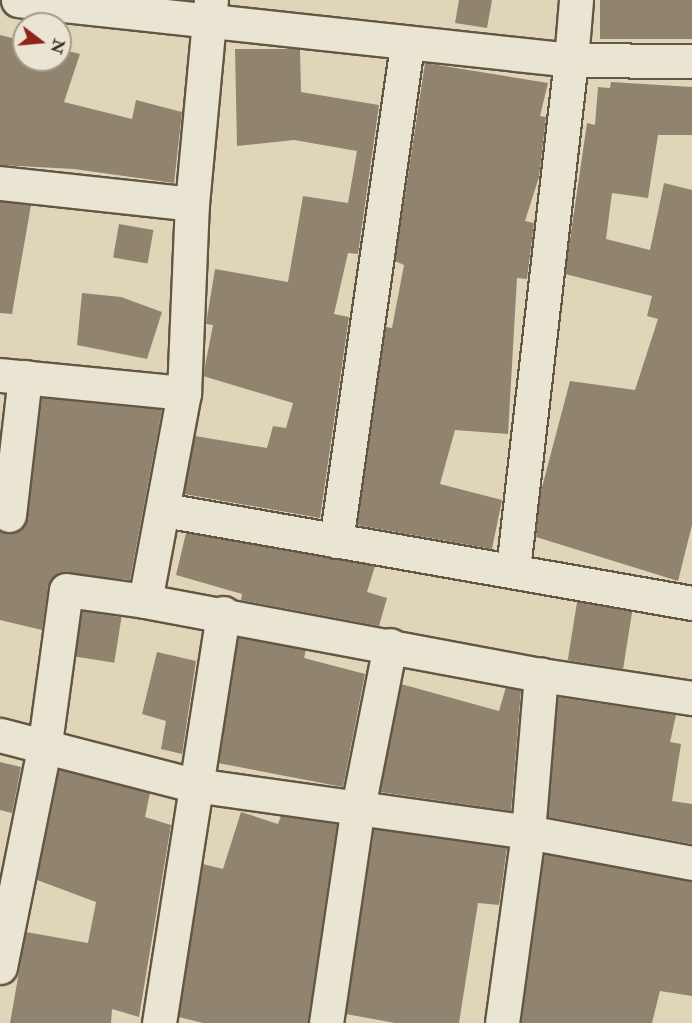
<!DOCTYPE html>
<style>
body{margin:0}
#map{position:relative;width:692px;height:1023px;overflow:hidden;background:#dfd6ba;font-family:"IM FELL Double Pica",serif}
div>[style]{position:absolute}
.building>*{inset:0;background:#90846f;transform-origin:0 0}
.roads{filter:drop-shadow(2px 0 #645644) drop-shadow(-2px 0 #645644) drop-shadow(0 2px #645644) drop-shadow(0 -2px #645644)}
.minor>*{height:33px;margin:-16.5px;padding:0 16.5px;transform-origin:16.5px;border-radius:16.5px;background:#eae4d2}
span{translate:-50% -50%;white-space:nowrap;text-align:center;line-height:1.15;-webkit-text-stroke:6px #eae4d2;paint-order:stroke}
.north{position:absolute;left:12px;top:12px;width:60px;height:60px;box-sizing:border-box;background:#eae4d2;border:2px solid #a49a8a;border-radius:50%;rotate:106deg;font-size:16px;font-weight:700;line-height:24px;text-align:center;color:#3b2c1d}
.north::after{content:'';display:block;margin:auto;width:21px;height:27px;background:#8f2418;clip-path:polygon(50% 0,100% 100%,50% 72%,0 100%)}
</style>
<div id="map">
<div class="building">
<div style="clip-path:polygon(459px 0,492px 0,487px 28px,455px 23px)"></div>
<div style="left:600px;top:0;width:92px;height:39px"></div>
<div style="clip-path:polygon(0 35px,24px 41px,24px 60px,60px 60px,60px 49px,80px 54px,64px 102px,132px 119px,136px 100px,182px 112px,174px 183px,74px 169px,0 165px)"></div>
<div style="clip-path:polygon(235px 49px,300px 49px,301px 92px,379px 105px,358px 254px,348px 253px,334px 314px,349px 317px,320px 518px,184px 494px,195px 436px,267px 448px,273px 426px,286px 428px,293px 403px,203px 376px,213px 325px,206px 324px,215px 269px,288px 282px,303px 196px,348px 203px,357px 151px,294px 140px,237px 146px)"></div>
<div style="clip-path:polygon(425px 63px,548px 83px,540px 116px,546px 117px,539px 177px,525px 221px,534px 223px,527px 279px,517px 278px,508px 434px,455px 430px,440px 484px,502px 500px,492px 549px,357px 525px,386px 327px,392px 328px,404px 265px,395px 261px)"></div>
<div style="clip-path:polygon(611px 82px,692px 87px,692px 135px,658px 135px,648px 198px,612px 193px,606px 239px,650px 250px,664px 183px,692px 190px,692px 525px,678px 581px,536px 537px,540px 495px,570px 381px,635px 390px,658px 319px,647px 316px,652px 296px,565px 274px,587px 123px,595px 125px,598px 87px,610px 88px)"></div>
<div style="clip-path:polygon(0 202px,31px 205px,12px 314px,0 313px)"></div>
<div style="left:119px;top:224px;width:35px;height:34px;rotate:10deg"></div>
<div style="clip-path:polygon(82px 293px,121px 297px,162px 312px,147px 359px,77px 345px)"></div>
<div style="clip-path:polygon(42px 398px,162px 410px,130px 580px,58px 573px,48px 587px,42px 630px,0 620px,0 531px,17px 532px,27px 518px)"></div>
<div style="clip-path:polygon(186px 533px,375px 566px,367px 592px,387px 598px,379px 626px,241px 600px,242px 594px,176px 575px)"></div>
<div style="left:577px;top:602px;width:56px;height:59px;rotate:9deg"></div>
<div style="left:82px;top:611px;width:40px;height:46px;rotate:9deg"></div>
<div style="clip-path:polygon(238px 637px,306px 650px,304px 658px,365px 674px,343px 787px,218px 763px)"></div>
<div style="clip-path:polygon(157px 652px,196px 661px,182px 754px,161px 749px,166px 721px,142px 714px)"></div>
<div style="clip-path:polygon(401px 684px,499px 711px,506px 687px,521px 690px,511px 811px,380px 792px)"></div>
<div style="clip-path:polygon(558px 697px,676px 715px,670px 742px,681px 744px,672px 801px,692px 804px,692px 844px,548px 817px)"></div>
<div style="clip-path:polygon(0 762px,21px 767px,12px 813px,0 810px)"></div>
<div style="clip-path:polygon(59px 770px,150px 793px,145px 817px,171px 825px,139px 1017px,112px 1009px,111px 1023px,10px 1023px,26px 932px,88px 943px,96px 902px,37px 880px)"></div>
<div style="clip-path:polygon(241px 812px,278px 824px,281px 816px,337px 824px,308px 1023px,203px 1023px,179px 1017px,203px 864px,223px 869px)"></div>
<div style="clip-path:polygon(374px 829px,507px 848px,499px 905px,478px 903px,459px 1023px,395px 1023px,346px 1014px)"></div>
<div style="clip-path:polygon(544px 854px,692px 881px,692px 996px,660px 991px,652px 1023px,521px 1023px)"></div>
</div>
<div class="roads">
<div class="minor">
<div style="left:18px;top:0;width:556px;rotate:6.19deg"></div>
<div style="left:571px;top:60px;width:60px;rotate:-85.2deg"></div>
<div style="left:0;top:183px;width:193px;rotate:6.2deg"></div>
<div style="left:0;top:375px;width:185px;rotate:5.6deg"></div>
<div style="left:164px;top:510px;width:536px;rotate:9.99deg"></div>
<div style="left:9px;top:515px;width:139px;rotate:-83.4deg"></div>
<div style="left:336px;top:541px;width:501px;rotate:-81.85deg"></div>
<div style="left:513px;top:569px;width:512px;rotate:-83.5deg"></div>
<div style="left:571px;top:60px;width:121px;rotate:0.5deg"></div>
<div style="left:145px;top:601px;width:403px;rotate:10.6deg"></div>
<div style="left:541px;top:675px;width:153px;rotate:8.7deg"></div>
<div style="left:0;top:735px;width:200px;rotate:14.5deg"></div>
<div style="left:194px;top:785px;width:337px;rotate:8deg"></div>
<div style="left:528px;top:832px;width:167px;rotate:10.7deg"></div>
<div style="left:0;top:967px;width:228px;rotate:-78.6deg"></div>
<div style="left:45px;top:743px;width:154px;rotate:-82.2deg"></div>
<div style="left:66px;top:590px;width:80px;rotate:7.9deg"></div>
<div style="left:145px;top:601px;width:212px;rotate:-79.4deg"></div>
<div style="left:184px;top:393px;width:189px;rotate:-87.6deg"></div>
<div style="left:192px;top:204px;width:205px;rotate:-84.7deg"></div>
<div style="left:159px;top:1023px;width:415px;rotate:-81.1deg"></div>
<div style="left:326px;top:1023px;width:218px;rotate:-81.6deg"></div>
<div style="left:358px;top:807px;width:165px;rotate:-78.8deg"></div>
<div style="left:502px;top:1023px;width:193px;rotate:-82.2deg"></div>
<div style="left:528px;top:832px;width:158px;rotate:-85.3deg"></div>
</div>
</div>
<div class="north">N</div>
</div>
